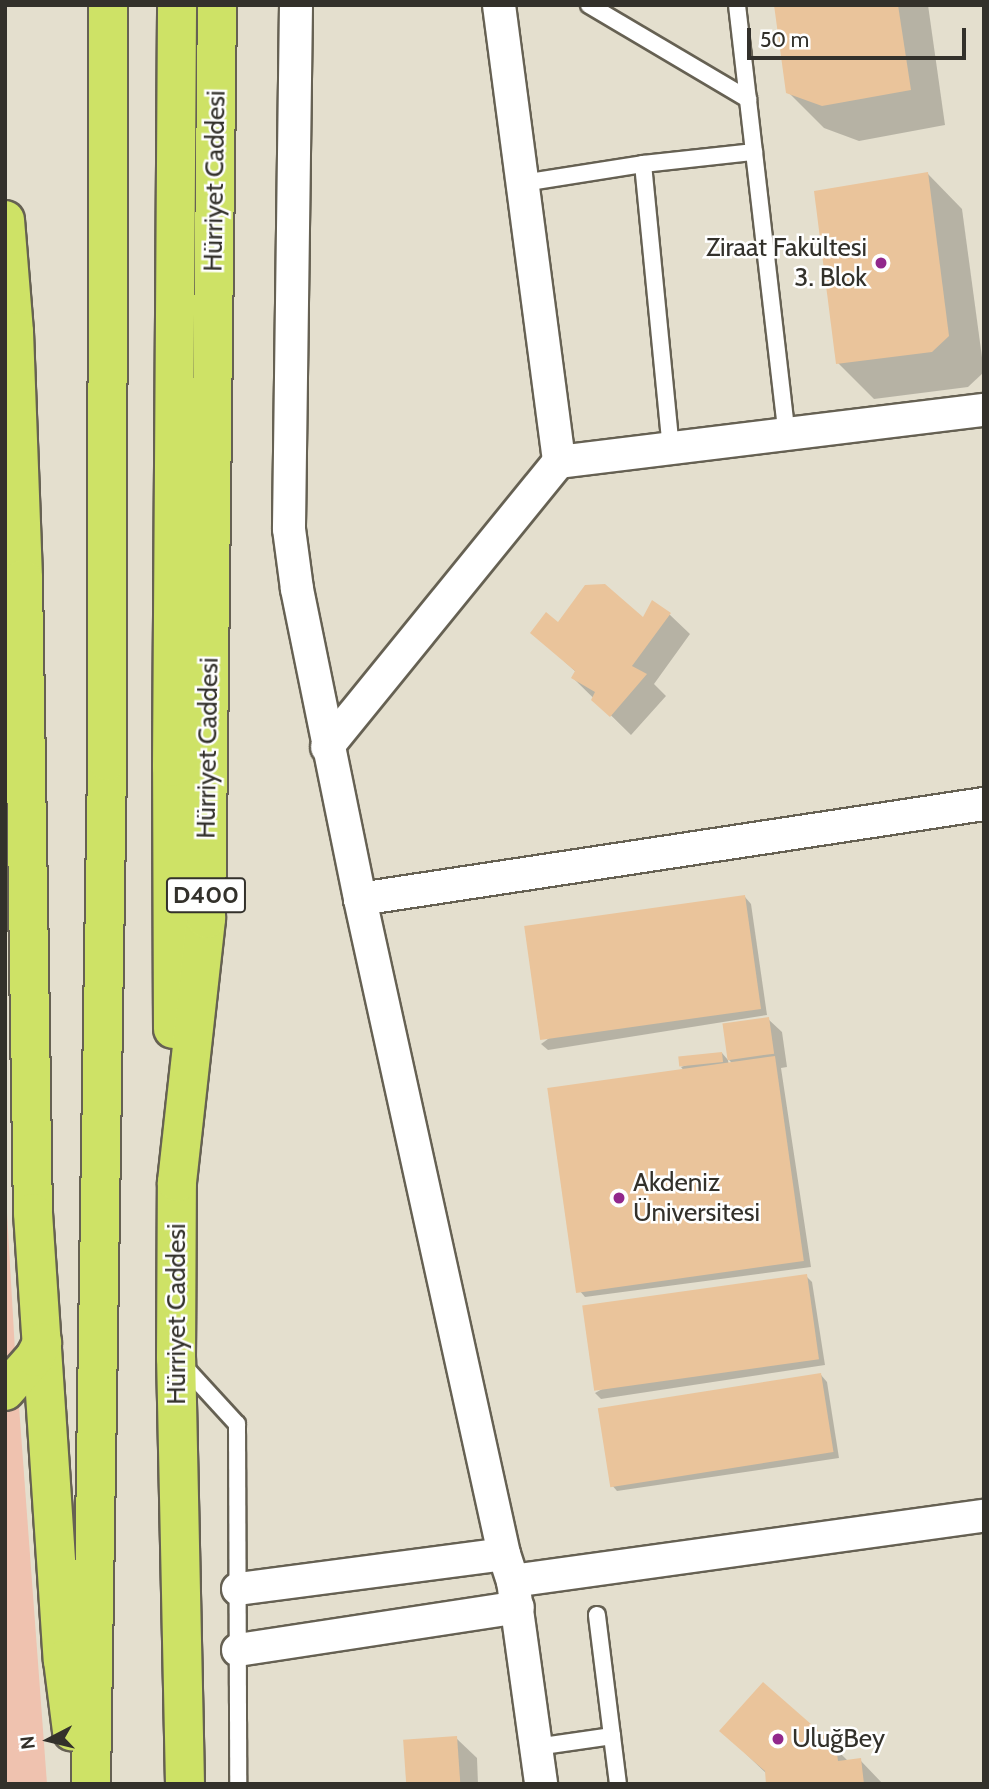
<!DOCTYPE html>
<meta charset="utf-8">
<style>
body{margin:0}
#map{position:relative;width:989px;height:1789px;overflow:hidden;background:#e4dfce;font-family:Cabin,sans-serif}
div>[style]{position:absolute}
.green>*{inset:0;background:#efc2af}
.shadow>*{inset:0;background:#0003}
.building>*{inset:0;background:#eac49b;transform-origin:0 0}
.roads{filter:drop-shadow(2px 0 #666153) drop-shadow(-2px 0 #666153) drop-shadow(0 2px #666153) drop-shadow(0 -2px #666153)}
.lane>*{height:16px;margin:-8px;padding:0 8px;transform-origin:8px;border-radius:8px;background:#fff}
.street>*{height:32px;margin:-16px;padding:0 16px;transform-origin:16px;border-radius:16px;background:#fff}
.highway>*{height:38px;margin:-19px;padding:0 19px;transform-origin:19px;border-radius:19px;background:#cee266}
.dots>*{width:19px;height:19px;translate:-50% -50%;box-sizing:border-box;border:4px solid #fff;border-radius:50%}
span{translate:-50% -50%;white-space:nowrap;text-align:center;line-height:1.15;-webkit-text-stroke:5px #fff;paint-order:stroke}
.shield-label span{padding:2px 5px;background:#fff;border:2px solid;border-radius:5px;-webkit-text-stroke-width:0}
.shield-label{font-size:24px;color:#33312b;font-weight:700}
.street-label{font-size:26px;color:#33312b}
.poi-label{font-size:26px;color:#33312b}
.right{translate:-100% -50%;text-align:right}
.left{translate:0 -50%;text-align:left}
.frame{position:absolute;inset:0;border:7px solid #33312b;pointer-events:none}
.north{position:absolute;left:14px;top:1705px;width:70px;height:70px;-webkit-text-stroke:5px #fff;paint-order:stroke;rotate:263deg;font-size:19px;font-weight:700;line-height:28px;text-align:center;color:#33312b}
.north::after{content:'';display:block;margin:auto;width:24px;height:32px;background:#33312b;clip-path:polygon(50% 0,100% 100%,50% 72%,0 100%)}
.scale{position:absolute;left:747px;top:28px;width:219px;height:32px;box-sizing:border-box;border:4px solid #33312b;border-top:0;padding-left:9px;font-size:21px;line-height:24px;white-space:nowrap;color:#33312b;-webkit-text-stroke:5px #fff;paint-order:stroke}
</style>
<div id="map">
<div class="green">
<div style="clip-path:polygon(5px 1178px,15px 1351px,5px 1357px)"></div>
<div style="clip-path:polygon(18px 1393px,47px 1784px,5px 1784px,5px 1401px)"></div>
</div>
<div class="shadow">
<div style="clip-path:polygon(776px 5px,928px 5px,945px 125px,859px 141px,824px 128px,788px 92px)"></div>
<div style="clip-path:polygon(927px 173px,962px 209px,984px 372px,968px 387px,874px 399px,838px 363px)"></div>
<div style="clip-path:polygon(669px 614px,690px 634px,654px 684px,666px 696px,631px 735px,573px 678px,576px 672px,533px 633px,559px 624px,643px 620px)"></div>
<div style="clip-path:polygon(745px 897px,751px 904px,767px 1015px,548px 1050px,541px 1044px)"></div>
<div style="clip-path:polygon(768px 1019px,782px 1032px,787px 1067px,781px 1068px,811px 1267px,585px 1297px,579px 1290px,686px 1073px,681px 1067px,722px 1053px,728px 1060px,729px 1066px,734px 1065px,729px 1060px)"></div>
<div style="clip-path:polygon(806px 1276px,812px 1282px,825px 1365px,601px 1399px,595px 1393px)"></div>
<div style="clip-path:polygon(821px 1375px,827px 1382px,839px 1458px,617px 1491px,611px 1484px)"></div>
<div style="clip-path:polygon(722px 1731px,835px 1748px,849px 1762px,860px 1760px,883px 1784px,768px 1784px,767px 1774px)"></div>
<div style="clip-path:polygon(456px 1738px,477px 1758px,478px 1784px,407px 1784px)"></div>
</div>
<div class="building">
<div style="clip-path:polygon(774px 5px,898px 5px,911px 90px,822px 106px,786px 93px)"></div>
<div style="clip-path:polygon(928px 172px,949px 336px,932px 352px,836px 364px,814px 191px)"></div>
<div style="clip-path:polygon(605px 584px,643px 617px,652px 600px,671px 613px,632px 666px,647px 674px,610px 717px,591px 700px,595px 692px,571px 678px,575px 671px,530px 633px,546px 612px,558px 622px,585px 585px)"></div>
<div style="left:745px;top:895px;width:115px;height:223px;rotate:82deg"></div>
<div style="left:769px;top:1017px;width:37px;height:47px;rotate:82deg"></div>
<div style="left:722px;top:1052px;width:10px;height:44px;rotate:84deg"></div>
<div style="left:775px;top:1056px;width:207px;height:230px;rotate:82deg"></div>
<div style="left:807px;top:1274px;width:86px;height:227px;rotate:82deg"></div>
<div style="left:821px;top:1373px;width:80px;height:226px;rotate:81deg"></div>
<div style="clip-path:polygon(763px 1682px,836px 1746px,838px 1761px,861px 1758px,864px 1784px,766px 1784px,765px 1771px,719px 1731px)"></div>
<div style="left:457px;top:1736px;width:48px;height:54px;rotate:86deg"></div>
</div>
<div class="roads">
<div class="lane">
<div style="left:589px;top:5px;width:185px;rotate:30.6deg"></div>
<div style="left:737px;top:5px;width:433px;rotate:83.4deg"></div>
<div style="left:643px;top:164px;width:286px;rotate:84.4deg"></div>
<div style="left:523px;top:183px;width:121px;rotate:-9deg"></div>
<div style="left:643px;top:164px;width:112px;rotate:-6.2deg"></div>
<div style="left:182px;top:1364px;width:81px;rotate:47.5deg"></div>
<div style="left:237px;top:1424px;width:360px;rotate:89.8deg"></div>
<div style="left:612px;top:1736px;width:48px;rotate:82.9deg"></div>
<div style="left:536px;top:1747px;width:77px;rotate:-8.2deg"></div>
<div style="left:612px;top:1736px;width:122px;rotate:-97.1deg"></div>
</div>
<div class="street">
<div style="left:296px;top:5px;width:524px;rotate:90.77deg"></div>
<div style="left:289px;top:529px;width:61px;rotate:82.4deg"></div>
<div style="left:297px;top:589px;width:316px;rotate:78.5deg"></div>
<div style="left:360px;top:899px;width:671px;rotate:77.6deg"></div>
<div style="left:504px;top:1554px;width:28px;rotate:72deg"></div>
<div style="left:513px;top:1581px;width:205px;rotate:82.1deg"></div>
<div style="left:499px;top:5px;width:461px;rotate:82.5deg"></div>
<div style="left:327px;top:747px;width:367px;rotate:-50.9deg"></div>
<div style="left:559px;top:462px;width:428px;rotate:-7deg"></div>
<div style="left:360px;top:899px;width:631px;rotate:-8.66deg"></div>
<div style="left:513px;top:1581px;width:475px;rotate:-7.9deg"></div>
<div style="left:238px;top:1589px;width:268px;rotate:-7.5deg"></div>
<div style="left:238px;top:1650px;width:283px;rotate:-8.7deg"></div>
</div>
<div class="highway">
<div style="left:5px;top:220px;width:112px;rotate:85.4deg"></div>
<div style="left:14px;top:332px;width:247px;rotate:87.9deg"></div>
<div style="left:23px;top:579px;width:634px;rotate:89.1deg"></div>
<div style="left:33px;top:1213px;width:448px;rotate:86.2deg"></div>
<div style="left:63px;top:1660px;width:72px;rotate:82.8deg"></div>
<div style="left:173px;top:1029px;width:262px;rotate:-90.2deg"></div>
<div style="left:172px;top:767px;width:762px;rotate:-89.62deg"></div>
<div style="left:5px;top:1391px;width:45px;rotate:-48.6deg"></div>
<div style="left:35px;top:1357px;width:16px;rotate:-63deg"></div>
<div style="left:91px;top:1784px;width:1023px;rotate:-89.1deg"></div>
<div style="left:107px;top:761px;width:756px;rotate:-89.92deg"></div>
<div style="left:185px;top:1784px;width:426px;rotate:-91.2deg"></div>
<div style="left:176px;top:1358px;width:176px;rotate:-89.7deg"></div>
<div style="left:177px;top:1182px;width:265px;rotate:-83.7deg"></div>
<div style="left:206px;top:919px;width:914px;rotate:-89.31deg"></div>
</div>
</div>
<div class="dots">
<div style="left:881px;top:263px;background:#92288c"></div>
<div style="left:619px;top:1198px;background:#92288c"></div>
<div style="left:778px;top:1739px;background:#92288c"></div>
</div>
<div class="shield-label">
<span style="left:206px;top:895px">D400</span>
</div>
<div class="street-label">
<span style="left:215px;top:181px;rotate:-89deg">Hürriyet Caddesi</span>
<span style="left:208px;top:748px;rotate:-89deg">Hürriyet Caddesi</span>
<span style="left:177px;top:1314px;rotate:-90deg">Hürriyet Caddesi</span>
</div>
<div class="poi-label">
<span class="right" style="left:867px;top:263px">Ziraat Fakültesi<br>3. Blok</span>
<span class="left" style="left:633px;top:1198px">Akdeniz<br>Üniversitesi</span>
<span class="left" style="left:792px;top:1739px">UluğBey</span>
</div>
<div class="frame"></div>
<div class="north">N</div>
<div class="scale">50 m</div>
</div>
